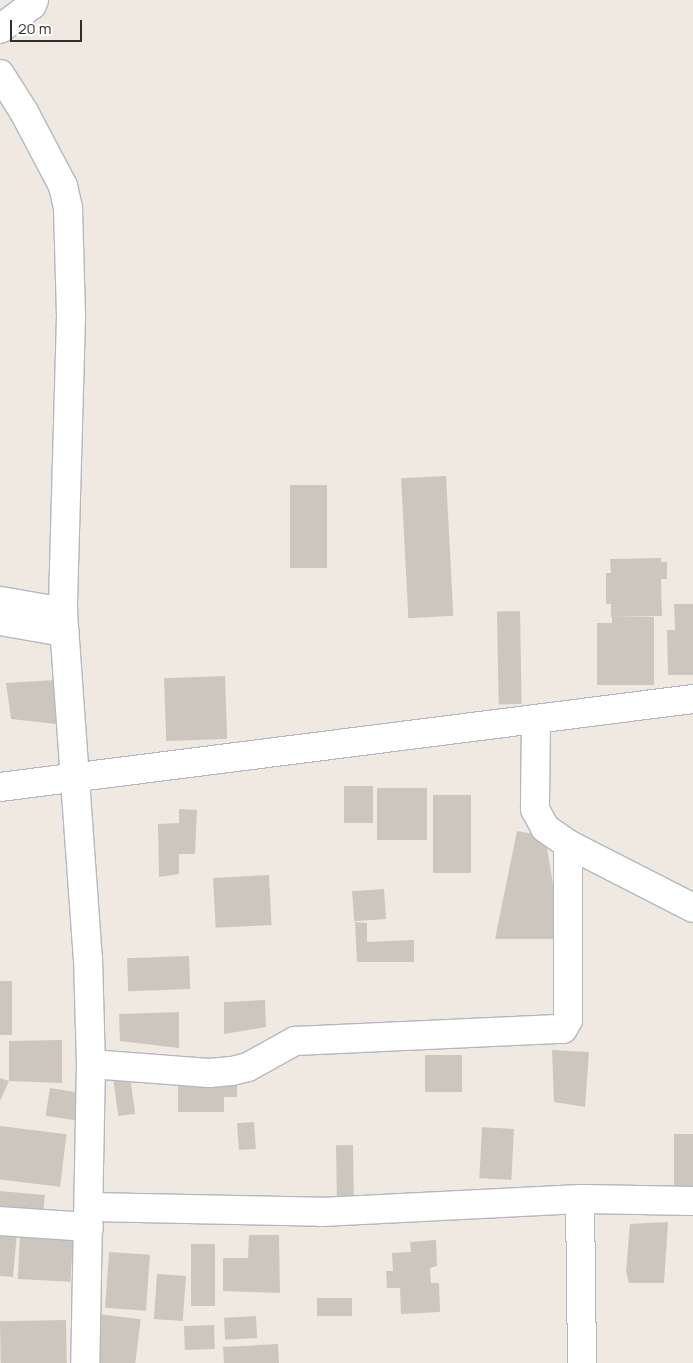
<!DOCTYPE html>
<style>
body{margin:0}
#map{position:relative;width:693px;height:1363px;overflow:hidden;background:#efe9e1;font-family:Manrope,sans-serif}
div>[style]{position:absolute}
.building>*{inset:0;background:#cbc7bf;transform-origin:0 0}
.roads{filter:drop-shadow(1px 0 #b4b7c1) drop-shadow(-1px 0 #b4b7c1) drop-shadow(0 1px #b4b7c1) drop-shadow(0 -1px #b4b7c1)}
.minor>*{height:28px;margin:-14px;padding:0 14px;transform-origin:14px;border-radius:14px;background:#fff}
.tertiary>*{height:28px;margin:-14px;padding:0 14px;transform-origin:14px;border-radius:14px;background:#fff}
.secondary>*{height:28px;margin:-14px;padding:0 14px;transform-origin:14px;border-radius:14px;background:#fff}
span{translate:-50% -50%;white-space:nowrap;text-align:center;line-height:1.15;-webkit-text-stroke:4.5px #fff;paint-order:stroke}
.scale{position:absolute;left:10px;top:20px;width:72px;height:22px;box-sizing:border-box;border:2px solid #2e2e2e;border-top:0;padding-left:6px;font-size:15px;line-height:18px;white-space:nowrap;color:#2e2e2e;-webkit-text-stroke:4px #fff;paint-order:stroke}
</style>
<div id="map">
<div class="building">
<div style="left:446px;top:476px;width:140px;height:45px;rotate:87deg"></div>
<div style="left:290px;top:485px;width:37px;height:83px"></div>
<div style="clip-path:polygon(661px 558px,661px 562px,667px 562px,667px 579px,661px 579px,662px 616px,611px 617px,611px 604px,606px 604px,606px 573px,611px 573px,610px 559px)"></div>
<div style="clip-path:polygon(674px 604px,693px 604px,693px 675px,668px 675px,667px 630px,675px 630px)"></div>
<div style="left:520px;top:611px;width:93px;height:23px;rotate:89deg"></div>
<div style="clip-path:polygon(612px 617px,654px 617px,654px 685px,597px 685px,597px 623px,612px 623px)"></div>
<div style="left:225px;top:676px;width:63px;height:61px;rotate:88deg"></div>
<div style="clip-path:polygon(55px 680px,56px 724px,11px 719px,6px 683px)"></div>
<div style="left:344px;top:786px;width:29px;height:37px"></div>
<div style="left:377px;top:788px;width:50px;height:52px"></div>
<div style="left:433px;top:795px;width:38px;height:78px"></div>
<div style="clip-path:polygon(179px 809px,197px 810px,195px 854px,179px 854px,179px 874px,159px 877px,158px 824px,179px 823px)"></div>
<div style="clip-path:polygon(517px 831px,545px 836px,562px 939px,495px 939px)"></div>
<div style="left:269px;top:875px;width:50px;height:56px;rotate:87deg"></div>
<div style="left:384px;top:889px;width:30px;height:32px;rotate:86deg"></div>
<div style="clip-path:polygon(355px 922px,367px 923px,367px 942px,414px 940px,414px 962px,357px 962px)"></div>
<div style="left:189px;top:956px;width:33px;height:62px;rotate:88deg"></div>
<div style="left:0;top:981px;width:12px;height:54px"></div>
<div style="clip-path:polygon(265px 1000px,266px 1027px,224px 1034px,224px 1002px)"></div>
<div style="clip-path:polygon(179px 1012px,179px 1048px,120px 1041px,119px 1014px)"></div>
<div style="clip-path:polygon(62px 1040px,62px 1083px,9px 1081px,0 1101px,0 1078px,9px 1081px,9px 1041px)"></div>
<div style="clip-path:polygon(552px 1050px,589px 1052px,585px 1107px,554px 1102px)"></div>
<div style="left:425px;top:1055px;width:37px;height:37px"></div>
<div style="left:130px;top:1077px;width:37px;height:17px;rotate:82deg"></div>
<div style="clip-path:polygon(178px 1080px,237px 1081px,237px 1097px,224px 1097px,224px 1112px,178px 1112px)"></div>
<div style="left:50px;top:1088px;width:36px;height:28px;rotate:9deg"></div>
<div style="left:254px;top:1122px;width:27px;height:17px;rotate:86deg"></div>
<div style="left:0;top:1126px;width:67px;height:53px;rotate:7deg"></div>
<div style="left:514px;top:1129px;width:51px;height:32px;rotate:93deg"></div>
<div style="left:674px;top:1134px;width:19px;height:52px"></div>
<div style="left:353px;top:1145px;width:58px;height:17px;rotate:89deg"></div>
<div style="left:0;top:1191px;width:45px;height:22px;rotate:5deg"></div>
<div style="clip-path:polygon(668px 1222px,664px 1283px,629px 1283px,626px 1271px,630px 1224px)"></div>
<div style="clip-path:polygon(0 1230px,17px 1232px,13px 1277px,0 1276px)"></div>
<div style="left:20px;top:1235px;width:53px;height:44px;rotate:3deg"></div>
<div style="clip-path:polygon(249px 1235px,279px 1235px,280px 1293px,223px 1291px,223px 1258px,248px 1258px)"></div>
<div style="clip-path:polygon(436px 1240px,437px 1266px,430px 1268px,431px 1283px,439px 1283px,440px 1312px,401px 1314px,400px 1288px,387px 1288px,386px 1271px,393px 1271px,392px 1253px,411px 1252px,410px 1242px)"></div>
<div style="left:191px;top:1244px;width:24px;height:62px"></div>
<div style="left:109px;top:1252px;width:41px;height:56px;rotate:4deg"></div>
<div style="left:157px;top:1274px;width:29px;height:45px;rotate:4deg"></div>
<div style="left:317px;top:1298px;width:35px;height:18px"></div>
<div style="left:98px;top:1314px;width:43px;height:49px;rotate:7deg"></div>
<div style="left:256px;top:1316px;width:22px;height:32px;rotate:87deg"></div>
<div style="left:66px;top:1320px;width:43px;height:66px;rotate:89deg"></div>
<div style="left:214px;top:1325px;width:24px;height:30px;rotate:88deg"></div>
<div style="left:278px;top:1344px;width:19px;height:55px;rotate:87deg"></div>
</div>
<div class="roads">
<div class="minor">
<div style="left:0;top:29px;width:40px;rotate:-37deg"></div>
<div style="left:32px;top:5px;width:5px;rotate:-68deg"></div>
<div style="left:0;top:74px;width:45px;rotate:57.7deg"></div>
<div style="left:24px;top:112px;width:84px;rotate:62.2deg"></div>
<div style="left:63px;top:186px;width:23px;rotate:77deg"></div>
<div style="left:68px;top:208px;width:109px;rotate:88.4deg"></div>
<div style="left:71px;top:317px;width:295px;rotate:91.6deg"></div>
<div style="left:536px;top:721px;width:88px;rotate:90.7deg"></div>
<div style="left:535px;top:809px;width:21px;rotate:62deg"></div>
<div style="left:545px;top:828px;width:28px;rotate:35deg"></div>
<div style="left:568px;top:844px;width:140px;rotate:27.1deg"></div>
<div style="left:91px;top:1064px;width:118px;rotate:4.4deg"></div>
<div style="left:209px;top:1073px;width:23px;rotate:-5deg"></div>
<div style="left:232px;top:1071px;width:16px;rotate:-14deg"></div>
<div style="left:248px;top:1067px;width:54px;rotate:-29deg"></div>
<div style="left:295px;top:1041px;width:268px;rotate:-2.6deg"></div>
<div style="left:563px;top:1029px;width:10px;rotate:-61deg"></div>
<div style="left:568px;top:1020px;width:176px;rotate:-90deg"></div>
<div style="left:580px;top:1199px;width:164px;rotate:89.3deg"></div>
<div style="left:90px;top:1207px;width:232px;rotate:1.2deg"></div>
<div style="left:322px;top:1212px;width:258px;rotate:-2.9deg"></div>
<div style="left:580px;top:1199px;width:113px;rotate:1deg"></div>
<div style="left:0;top:1221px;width:89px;rotate:3.9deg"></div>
</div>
<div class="tertiary">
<div style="left:0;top:601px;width:64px;rotate:9.9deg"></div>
<div style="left:63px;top:612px;width:347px;rotate:85.9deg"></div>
<div style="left:88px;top:958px;width:106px;rotate:88.4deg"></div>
<div style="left:91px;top:1064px;width:299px;rotate:91.1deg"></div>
<div style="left:0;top:621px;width:65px;rotate:9.8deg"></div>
</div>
<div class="secondary">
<div style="left:0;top:787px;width:699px;rotate:-7.24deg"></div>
</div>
</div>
<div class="scale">20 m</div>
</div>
